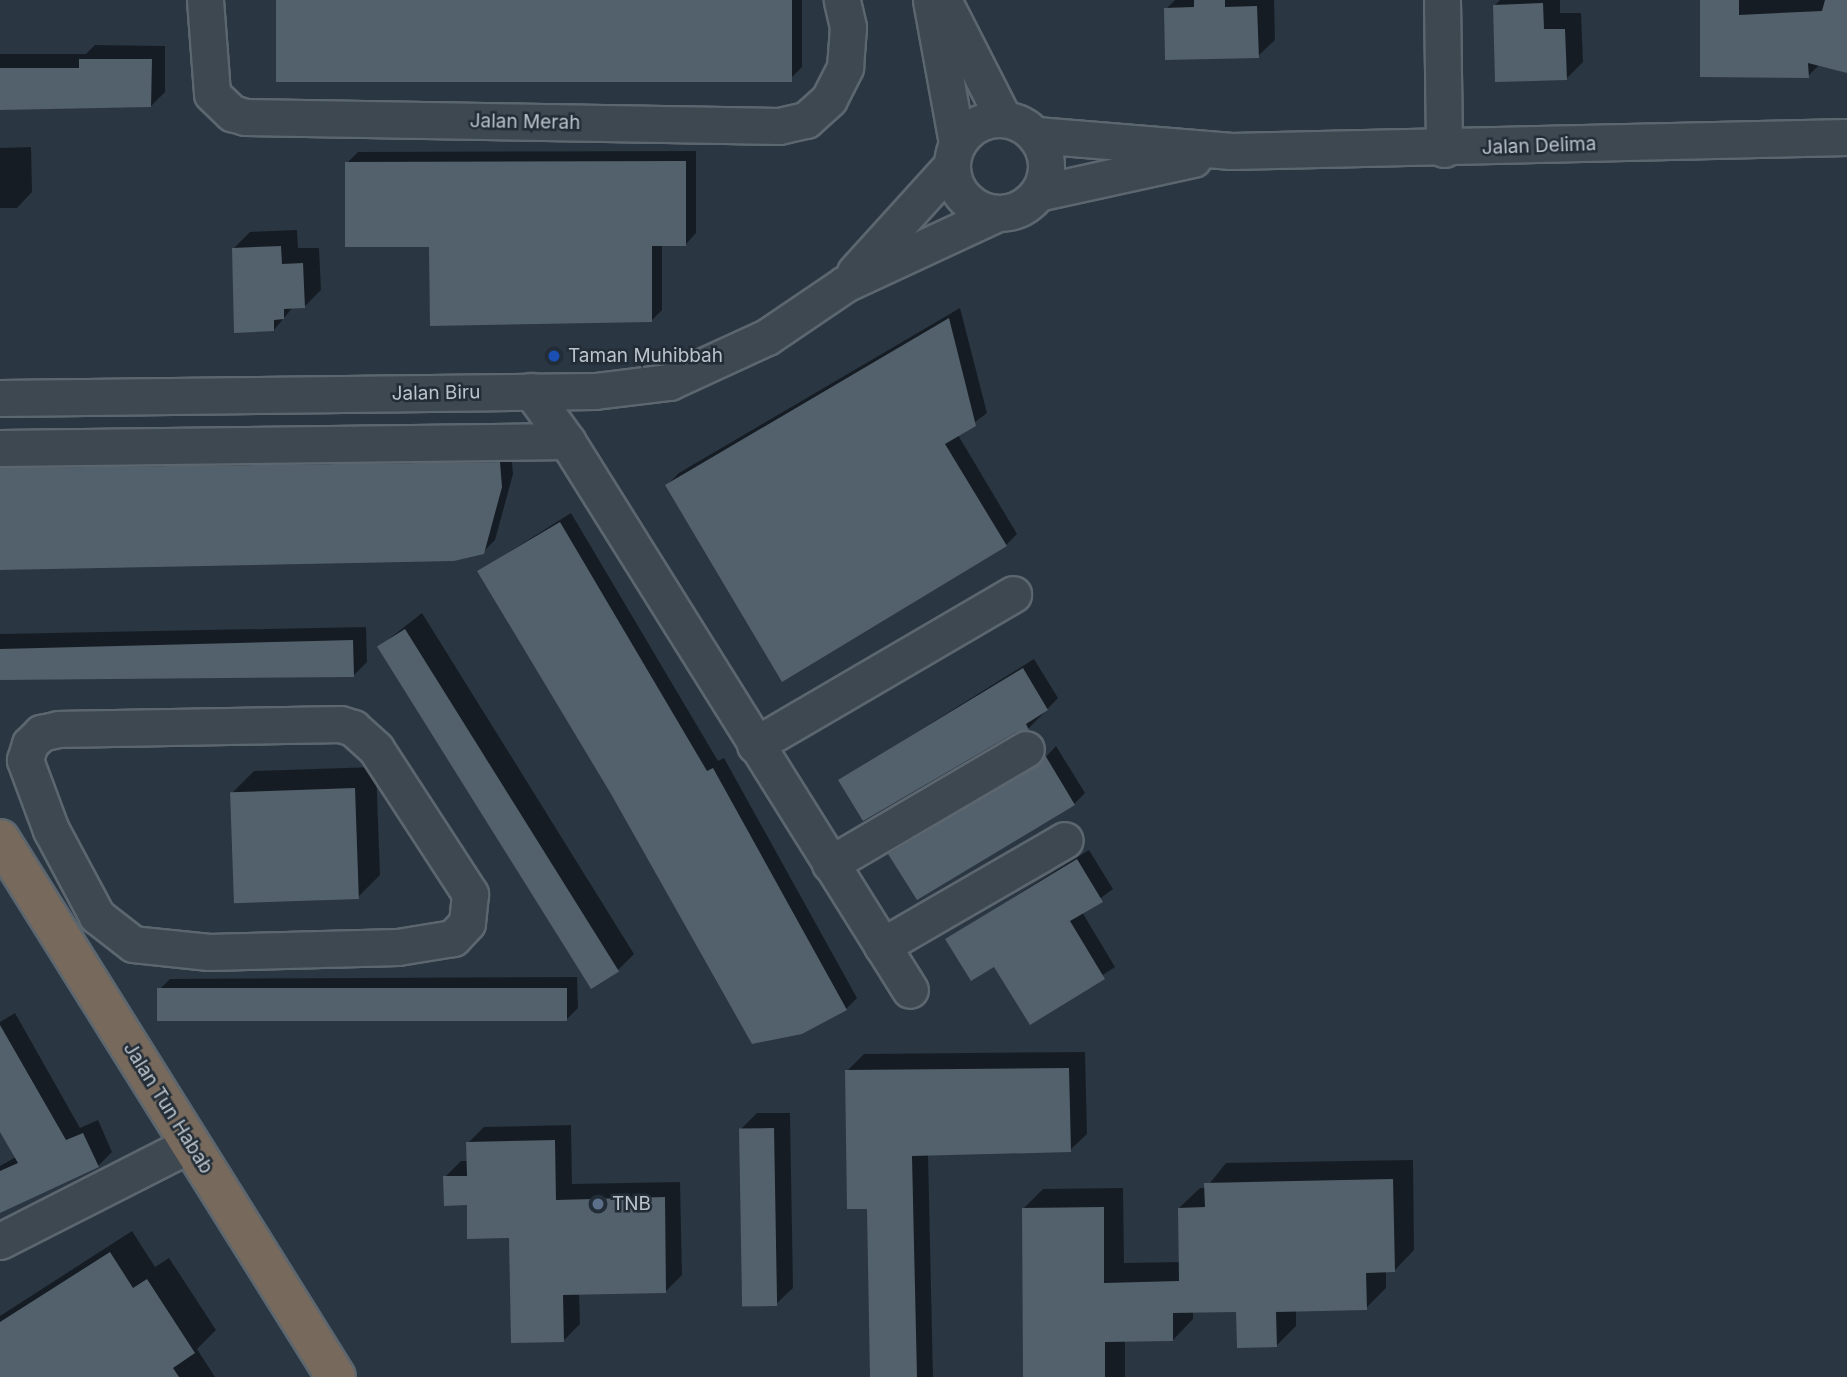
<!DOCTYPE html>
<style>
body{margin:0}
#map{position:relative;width:1847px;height:1377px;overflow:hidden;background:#2a3642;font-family:Inter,sans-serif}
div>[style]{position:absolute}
.shadow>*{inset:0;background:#0007}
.building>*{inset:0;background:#53616c;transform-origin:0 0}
.roads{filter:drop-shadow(2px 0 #5c666f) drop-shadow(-2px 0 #5c666f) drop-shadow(0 2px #5c666f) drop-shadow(0 -2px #5c666f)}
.minor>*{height:35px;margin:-17.5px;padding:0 17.5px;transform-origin:17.5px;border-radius:17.5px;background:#3e4851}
.minor>.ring{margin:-17.5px;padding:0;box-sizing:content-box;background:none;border:35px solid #3e4851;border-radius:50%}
.highway>*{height:38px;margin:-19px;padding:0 19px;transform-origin:19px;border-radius:19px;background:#77695c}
.dots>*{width:19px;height:19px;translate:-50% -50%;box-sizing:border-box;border:4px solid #222d37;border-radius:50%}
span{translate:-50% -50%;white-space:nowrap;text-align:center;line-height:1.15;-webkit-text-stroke:5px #222d37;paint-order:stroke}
.street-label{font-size:19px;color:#bbc3cb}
.poi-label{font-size:19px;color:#bbc3cb}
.left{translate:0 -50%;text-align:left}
</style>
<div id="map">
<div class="shadow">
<div style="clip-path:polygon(278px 0,802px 0,802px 67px,791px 78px)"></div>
<div style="clip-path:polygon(1175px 0,1274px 0,1275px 40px,1258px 56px,1166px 9px)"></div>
<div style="clip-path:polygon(1500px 0,1560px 0,1560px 13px,1581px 13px,1583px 62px,1566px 79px,1495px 5px)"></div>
<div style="clip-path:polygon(1702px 0,1847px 0,1847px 71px,1820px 64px,1808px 76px)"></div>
<div style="clip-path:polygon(95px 45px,165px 46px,165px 92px,151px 106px,0 106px,0 54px,86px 54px)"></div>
<div style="clip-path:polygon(31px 147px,32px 192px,17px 208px,0 208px,0 148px)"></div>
<div style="clip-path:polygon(696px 151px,696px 233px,686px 244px,662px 244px,662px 310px,651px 321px,431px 245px,347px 163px,358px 152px)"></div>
<div style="clip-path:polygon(297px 230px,298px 248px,319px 248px,321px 290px,304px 307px,293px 307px,274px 330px,234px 248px,250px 232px)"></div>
<div style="clip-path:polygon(960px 308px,987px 413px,958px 435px,1017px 534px,1006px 545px,667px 485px,679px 473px)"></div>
<div style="clip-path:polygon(511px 451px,513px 474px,495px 540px,483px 552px,0 567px,0 455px)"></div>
<div style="clip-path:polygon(571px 513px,718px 761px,724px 758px,857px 998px,846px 1009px,613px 793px,479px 571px)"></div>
<div style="clip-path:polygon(422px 613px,634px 954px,618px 970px,380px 646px)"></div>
<div style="clip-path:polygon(366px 627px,367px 662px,354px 675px,0 679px,0 634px)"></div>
<div style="clip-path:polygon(1034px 659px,1058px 698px,1029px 728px,840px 780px)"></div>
<div style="clip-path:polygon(1056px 746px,1085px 793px,1074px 804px,890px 854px,901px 843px,1044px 759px)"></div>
<div style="clip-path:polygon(376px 767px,380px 875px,358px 897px,232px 793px,254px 771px)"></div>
<div style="clip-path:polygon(1089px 850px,1113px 889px,1082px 912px,1115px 967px,1030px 1022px,995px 964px,947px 939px)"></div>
<div style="clip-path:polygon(577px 977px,578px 1008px,567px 1019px,159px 990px,170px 979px)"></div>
<div style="clip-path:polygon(15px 1013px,80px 1128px,98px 1120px,112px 1152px,98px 1166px,0 1204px,0 1166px,16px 1157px,0 1128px,0 1022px)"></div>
<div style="clip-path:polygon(1085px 1052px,1087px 1134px,1070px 1150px,928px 1154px,933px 1377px,872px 1377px,869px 1207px,847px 1071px,864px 1054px)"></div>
<div style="clip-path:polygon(757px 1113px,790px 1113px,793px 1288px,776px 1304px,740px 1130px)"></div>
<div style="clip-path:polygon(571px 1125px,572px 1184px,680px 1182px,682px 1275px,665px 1292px,579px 1293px,580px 1324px,564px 1340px,511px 1236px,469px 1204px,445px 1177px,461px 1161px,468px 1161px,468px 1143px,484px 1127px)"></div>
<div style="clip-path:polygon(1413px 1160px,1414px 1250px,1394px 1271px,1386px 1271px,1386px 1288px,1366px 1308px,1296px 1310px,1296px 1326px,1276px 1346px,1238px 1311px,1193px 1311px,1193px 1319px,1173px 1340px,1125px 1340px,1125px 1377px,1025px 1377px,1023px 1209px,1043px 1189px,1123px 1188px,1124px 1263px,1180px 1262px,1179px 1208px,1200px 1188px,1206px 1188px,1226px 1163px)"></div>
<div style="clip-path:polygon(132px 1231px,155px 1267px,169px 1258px,216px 1330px,197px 1349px,215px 1377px,0 1377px,0 1316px)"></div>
</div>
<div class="building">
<div style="left:276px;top:0;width:516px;height:82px"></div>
<div style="clip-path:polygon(1194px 0,1225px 0,1225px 7px,1257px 6px,1259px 58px,1165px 60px,1164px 8px,1194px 7px)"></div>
<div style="clip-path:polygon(1700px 0,1739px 0,1739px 15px,1822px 11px,1825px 0,1847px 0,1847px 73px,1808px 63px,1809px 78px,1700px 77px)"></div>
<div style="clip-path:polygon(1543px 3px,1544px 29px,1565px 29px,1567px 80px,1495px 82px,1493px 5px)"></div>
<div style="clip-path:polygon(79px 59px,152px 59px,151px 107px,0 110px,0 68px,79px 68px)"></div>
<div style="clip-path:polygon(686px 161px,686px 246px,652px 246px,652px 322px,430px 326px,429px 247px,345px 247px,345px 162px)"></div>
<div style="clip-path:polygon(281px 246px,282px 264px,303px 263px,305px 308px,284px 309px,284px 319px,274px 320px,274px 331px,234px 333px,232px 248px)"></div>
<div style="clip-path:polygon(949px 318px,976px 426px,945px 444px,1007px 546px,782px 682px,665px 485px)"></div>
<div style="clip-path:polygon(500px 462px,502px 487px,484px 554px,454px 561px,0 570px,0 468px)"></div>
<div style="clip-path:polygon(560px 522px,707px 771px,713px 768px,847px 1010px,802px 1034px,752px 1044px,611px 794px,477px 571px)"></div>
<div style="left:405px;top:629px;width:404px;height:33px;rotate:58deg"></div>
<div style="clip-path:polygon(353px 640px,354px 677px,0 680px,0 649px)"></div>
<div style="clip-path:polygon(1023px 668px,1048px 710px,1026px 724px,1029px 730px,1016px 732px,863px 821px,838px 780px)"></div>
<div style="clip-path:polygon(1045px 755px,1075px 805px,917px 900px,888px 854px,1036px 766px)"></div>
<div style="left:355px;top:788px;width:111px;height:125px;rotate:88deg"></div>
<div style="clip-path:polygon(1077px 859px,1103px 902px,1070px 921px,1105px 979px,1030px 1025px,994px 967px,971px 981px,945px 939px)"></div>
<div style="left:567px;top:988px;width:33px;height:410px;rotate:90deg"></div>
<div style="clip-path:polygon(0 1025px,66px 1140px,83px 1133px,99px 1167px,0 1213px,0 1171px,18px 1163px,0 1132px)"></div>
<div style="clip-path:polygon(1069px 1068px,1071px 1152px,912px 1156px,917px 1377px,870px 1377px,867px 1209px,847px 1209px,845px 1070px)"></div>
<div style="left:774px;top:1128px;width:178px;height:35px;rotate:89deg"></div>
<div style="clip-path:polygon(555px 1140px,556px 1200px,665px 1197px,666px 1293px,563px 1295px,564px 1342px,511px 1343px,509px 1238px,467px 1239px,467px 1205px,444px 1206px,443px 1176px,467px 1176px,466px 1142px)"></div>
<div style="clip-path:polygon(1393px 1179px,1395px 1272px,1366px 1273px,1367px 1310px,1276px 1312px,1277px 1347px,1237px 1348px,1236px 1312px,1173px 1313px,1173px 1341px,1105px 1342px,1105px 1377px,1023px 1377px,1022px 1208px,1104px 1207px,1104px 1283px,1179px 1281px,1178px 1208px,1205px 1207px,1204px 1183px)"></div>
<div style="clip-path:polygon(110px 1252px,133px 1288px,147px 1279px,195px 1353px,173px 1368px,179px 1377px,0 1377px,0 1322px)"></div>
</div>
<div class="roads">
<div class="minor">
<div style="left:205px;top:0;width:94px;rotate:85.7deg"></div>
<div style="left:212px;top:94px;width:28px;rotate:44deg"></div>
<div style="left:232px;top:113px;width:14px;rotate:17deg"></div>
<div style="left:245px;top:117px;width:534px;rotate:0.97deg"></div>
<div style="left:779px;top:126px;width:28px;rotate:-13deg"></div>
<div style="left:806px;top:120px;width:31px;rotate:-42deg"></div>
<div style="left:829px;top:99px;width:36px;rotate:-63deg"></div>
<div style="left:845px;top:67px;width:40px;rotate:-85.7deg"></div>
<div style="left:848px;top:27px;width:28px;rotate:-103deg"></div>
<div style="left:931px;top:0;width:145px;rotate:79.7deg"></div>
<div style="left:943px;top:0;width:132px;rotate:63deg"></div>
<div style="left:1442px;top:0;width:149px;rotate:89.2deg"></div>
<div class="ring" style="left:952px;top:119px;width:59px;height:59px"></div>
<div style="left:1036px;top:135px;width:196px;rotate:4.7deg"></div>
<div style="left:1231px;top:151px;width:616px;rotate:-1.3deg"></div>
<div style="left:1038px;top:193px;width:159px;rotate:-12.4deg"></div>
<div style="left:855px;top:272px;width:143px;rotate:-47.8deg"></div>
<div style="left:531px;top:391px;width:62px;rotate:54.2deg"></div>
<div style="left:567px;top:441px;width:647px;rotate:58deg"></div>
<div style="left:0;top:398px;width:595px;rotate:-0.67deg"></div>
<div style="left:595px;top:391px;width:75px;rotate:-6.9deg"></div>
<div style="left:669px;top:382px;width:108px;rotate:-24.7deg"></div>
<div style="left:767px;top:337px;width:94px;rotate:-34.2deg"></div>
<div style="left:845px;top:284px;width:166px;rotate:-24.9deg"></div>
<div style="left:0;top:448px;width:567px;rotate:-0.71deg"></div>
<div style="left:340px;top:724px;width:14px;rotate:17deg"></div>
<div style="left:353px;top:728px;width:31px;rotate:42deg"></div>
<div style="left:376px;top:749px;width:173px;rotate:57deg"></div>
<div style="left:470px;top:894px;width:29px;rotate:96deg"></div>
<div style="left:467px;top:923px;width:21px;rotate:133deg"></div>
<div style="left:453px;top:938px;width:56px;rotate:170.7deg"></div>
<div style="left:398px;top:947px;width:189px;rotate:178.5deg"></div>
<div style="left:209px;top:952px;width:76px;rotate:-174deg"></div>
<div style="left:133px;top:944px;width:46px;rotate:-142.1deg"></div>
<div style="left:97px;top:916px;width:98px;rotate:-118.1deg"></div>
<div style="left:51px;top:830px;width:75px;rotate:-110.4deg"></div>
<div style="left:25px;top:760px;width:17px;rotate:-73deg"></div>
<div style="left:30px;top:744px;width:16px;rotate:-45deg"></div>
<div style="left:41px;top:733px;width:18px;rotate:-13deg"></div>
<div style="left:59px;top:729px;width:281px;rotate:-1deg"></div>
<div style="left:755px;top:745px;width:299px;rotate:-30.3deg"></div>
<div style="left:830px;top:864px;width:227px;rotate:-30.4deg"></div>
<div style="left:882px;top:946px;width:211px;rotate:-30.1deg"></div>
<div style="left:0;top:1241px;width:213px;rotate:-27deg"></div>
</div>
<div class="highway">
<div style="left:0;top:839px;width:634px;rotate:58.01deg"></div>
</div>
</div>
<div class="dots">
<div style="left:554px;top:356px;background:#1a4fb4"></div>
<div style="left:598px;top:1204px;background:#5c6f8a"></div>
</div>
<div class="street-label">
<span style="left:525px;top:122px;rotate:1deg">Jalan Merah</span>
<span style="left:1539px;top:146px;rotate:-2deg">Jalan Delima</span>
<span style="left:436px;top:393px;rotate:-1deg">Jalan Biru</span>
<span style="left:168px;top:1108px;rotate:58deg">Jalan Tun Habab</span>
</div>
<div class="poi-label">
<span class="left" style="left:568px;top:356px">Taman Muhibbah</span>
<span class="left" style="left:612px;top:1204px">TNB</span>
</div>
</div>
